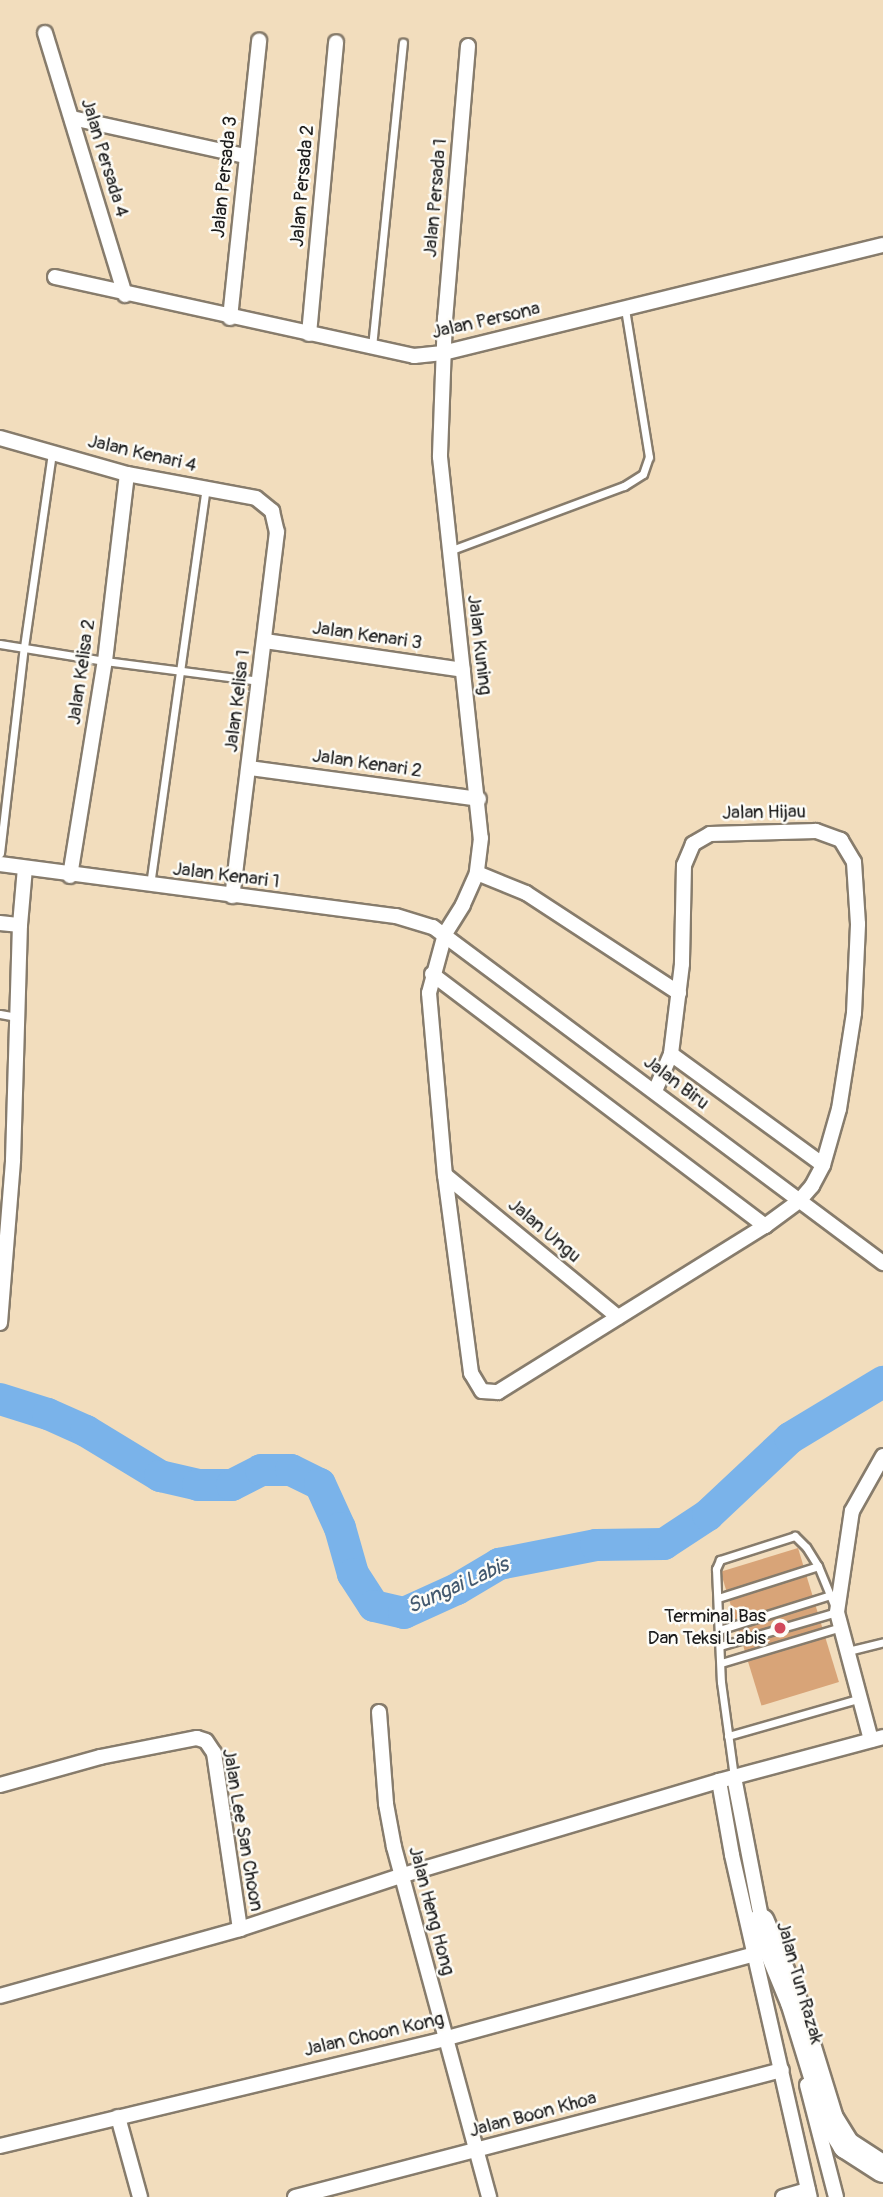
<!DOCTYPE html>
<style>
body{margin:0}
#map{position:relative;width:883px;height:2197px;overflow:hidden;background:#f2ddbd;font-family:Pangolin,sans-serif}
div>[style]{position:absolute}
.river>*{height:32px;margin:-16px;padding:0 16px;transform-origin:16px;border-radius:16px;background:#7ab3ea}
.building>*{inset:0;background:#d8a478;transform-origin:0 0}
.roads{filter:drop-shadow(2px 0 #877c6c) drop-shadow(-2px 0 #877c6c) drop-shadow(0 2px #877c6c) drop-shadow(0 -2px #877c6c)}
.lane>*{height:7px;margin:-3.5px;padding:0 3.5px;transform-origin:3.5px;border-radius:3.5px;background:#fff}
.street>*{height:14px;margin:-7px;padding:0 7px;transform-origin:7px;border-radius:7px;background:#fff}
.highway>*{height:26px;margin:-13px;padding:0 13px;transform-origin:13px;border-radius:13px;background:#fff}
.dots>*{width:19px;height:19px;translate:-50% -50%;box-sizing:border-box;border:4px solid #fdfcf7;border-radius:50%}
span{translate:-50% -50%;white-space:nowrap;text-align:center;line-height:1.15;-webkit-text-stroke:5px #fdfcf7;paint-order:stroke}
.street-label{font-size:19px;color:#1c1c1c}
.poi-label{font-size:19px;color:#1c1c1c}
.right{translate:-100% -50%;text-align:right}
.water-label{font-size:21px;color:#42586e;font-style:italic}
</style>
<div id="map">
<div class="river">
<div style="left:0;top:1399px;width:50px;rotate:17.4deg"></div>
<div style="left:48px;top:1414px;width:42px;rotate:24.1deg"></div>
<div style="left:86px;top:1431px;width:87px;rotate:31.3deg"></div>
<div style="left:160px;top:1476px;width:39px;rotate:13deg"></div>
<div style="left:198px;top:1485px;width:34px"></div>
<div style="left:232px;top:1485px;width:33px;rotate:-27deg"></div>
<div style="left:261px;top:1470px;width:30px"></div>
<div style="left:291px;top:1470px;width:32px;rotate:26deg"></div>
<div style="left:320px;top:1484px;width:48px;rotate:65.6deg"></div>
<div style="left:340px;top:1528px;width:48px;rotate:74.2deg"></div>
<div style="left:353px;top:1574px;width:38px;rotate:57deg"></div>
<div style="left:374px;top:1606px;width:31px;rotate:13deg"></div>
<div style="left:404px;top:1613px;width:58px;rotate:-24.4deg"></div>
<div style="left:457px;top:1589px;width:49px;rotate:-30.8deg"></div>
<div style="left:499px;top:1564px;width:99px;rotate:-11.1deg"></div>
<div style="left:596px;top:1545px;width:68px;rotate:-0.8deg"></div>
<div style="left:664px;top:1544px;width:53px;rotate:-33.4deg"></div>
<div style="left:708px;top:1515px;width:112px;rotate:-43.2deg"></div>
<div style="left:790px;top:1438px;width:109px;rotate:-31.1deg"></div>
</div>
<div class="building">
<div style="left:798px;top:1548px;width:140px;height:81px;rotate:73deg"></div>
</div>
<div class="roads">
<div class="lane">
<div style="left:372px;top:347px;width:306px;rotate:-84.2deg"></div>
<div style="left:449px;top:551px;width:187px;rotate:-20.4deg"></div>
<div style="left:624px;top:486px;width:22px;rotate:-32deg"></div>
<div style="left:643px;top:474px;width:18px;rotate:-71deg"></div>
<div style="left:649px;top:457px;width:150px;rotate:-99.2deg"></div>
<div style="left:0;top:644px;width:106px;rotate:9.2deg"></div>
<div style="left:105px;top:661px;width:156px;rotate:7.4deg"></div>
<div style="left:0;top:853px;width:207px;rotate:-83.4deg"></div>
<div style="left:24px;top:647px;width:197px;rotate:-81.8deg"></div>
<div style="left:150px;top:885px;width:400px;rotate:-82deg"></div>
<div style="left:0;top:1014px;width:17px;rotate:10deg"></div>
<div style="left:718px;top:1598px;width:105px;rotate:-17.7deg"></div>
<div style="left:719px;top:1630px;width:117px;rotate:-17.4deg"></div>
<div style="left:720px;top:1646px;width:122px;rotate:-16.2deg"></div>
<div style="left:837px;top:1612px;width:50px;rotate:-112.4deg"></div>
<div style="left:818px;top:1566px;width:22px;rotate:-122deg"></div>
<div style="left:806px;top:1547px;width:16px;rotate:-135deg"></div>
<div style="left:795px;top:1536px;width:79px;rotate:162.3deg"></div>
<div style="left:720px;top:1560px;width:10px;rotate:114deg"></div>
<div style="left:716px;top:1569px;width:113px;rotate:87.5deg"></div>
<div style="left:721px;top:1682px;width:96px;rotate:82.2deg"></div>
<div style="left:848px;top:1651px;width:36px;rotate:-14deg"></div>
<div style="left:721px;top:1663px;width:125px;rotate:-16.7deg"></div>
<div style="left:728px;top:1736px;width:138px;rotate:-15.9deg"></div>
</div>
<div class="street">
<div style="left:45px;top:33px;width:274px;rotate:73deg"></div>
<div style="left:468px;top:46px;width:273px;rotate:94.8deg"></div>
<div style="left:445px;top:318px;width:139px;rotate:92.1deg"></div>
<div style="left:440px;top:457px;width:383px;rotate:83.9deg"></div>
<div style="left:481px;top:838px;width:35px;rotate:97deg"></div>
<div style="left:477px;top:873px;width:35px;rotate:114deg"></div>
<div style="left:463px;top:905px;width:34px;rotate:122deg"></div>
<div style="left:445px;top:934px;width:61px;rotate:105.2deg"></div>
<div style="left:429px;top:993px;width:183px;rotate:85deg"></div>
<div style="left:445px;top:1175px;width:200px;rotate:82.5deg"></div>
<div style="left:471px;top:1373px;width:21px;rotate:59deg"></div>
<div style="left:482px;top:1391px;width:16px;rotate:4deg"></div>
<div style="left:498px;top:1392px;width:314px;rotate:-31.9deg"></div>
<div style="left:765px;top:1226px;width:42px;rotate:-36.3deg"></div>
<div style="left:799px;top:1201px;width:20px;rotate:-49deg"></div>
<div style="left:812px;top:1186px;width:24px;rotate:-62deg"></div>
<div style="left:823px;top:1165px;width:58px;rotate:-74.1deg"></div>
<div style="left:839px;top:1109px;width:97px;rotate:-81.1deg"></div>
<div style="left:854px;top:1013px;width:89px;rotate:-87.4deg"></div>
<div style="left:858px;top:924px;width:62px;rotate:-93.7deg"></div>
<div style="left:854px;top:862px;width:26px;rotate:-121deg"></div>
<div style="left:841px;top:840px;width:27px;rotate:-160deg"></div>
<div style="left:816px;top:831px;width:106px;rotate:178.4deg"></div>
<div style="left:710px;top:834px;width:20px;rotate:150deg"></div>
<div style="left:693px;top:844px;width:23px;rotate:113deg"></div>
<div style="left:684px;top:865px;width:99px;rotate:91.2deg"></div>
<div style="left:682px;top:964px;width:91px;rotate:97deg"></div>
<div style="left:671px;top:1054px;width:40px;rotate:113.4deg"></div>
<div style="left:72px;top:118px;width:177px;rotate:12.4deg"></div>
<div style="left:55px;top:277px;width:368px;rotate:12.4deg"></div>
<div style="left:414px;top:356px;width:29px;rotate:-6deg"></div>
<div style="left:443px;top:353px;width:453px;rotate:-13.8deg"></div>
<div style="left:230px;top:318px;width:279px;rotate:-84deg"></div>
<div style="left:309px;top:334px;width:293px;rotate:-84.7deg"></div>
<div style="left:0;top:438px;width:132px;rotate:15.8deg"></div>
<div style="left:127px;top:474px;width:131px;rotate:10.5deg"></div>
<div style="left:256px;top:498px;width:21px;rotate:39deg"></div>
<div style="left:272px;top:511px;width:22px;rotate:77deg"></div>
<div style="left:277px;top:532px;width:367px;rotate:97deg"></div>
<div style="left:265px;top:641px;width:200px;rotate:8.3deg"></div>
<div style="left:250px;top:768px;width:231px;rotate:7.7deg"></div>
<div style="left:0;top:864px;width:399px;rotate:7.5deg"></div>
<div style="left:396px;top:916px;width:39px;rotate:17deg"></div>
<div style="left:433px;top:927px;width:562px;rotate:36.75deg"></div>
<div style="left:477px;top:873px;width:53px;rotate:22.2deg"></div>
<div style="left:526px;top:893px;width:183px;rotate:33.2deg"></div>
<div style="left:70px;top:876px;width:218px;rotate:-80.8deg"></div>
<div style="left:105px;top:661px;width:188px;rotate:-83.3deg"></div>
<div style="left:0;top:923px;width:20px;rotate:6deg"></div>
<div style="left:432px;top:974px;width:418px;rotate:37.1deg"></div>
<div style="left:671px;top:1054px;width:188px;rotate:36.1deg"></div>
<div style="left:445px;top:1175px;width:224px;rotate:39.4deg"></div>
<div style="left:0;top:1323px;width:164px;rotate:-85.4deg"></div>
<div style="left:13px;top:1160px;width:235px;rotate:-88.3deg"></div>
<div style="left:20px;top:925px;width:57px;rotate:-85deg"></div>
<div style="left:379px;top:1712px;width:92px;rotate:85.6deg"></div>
<div style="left:386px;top:1804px;width:44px;rotate:79.5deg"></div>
<div style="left:394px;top:1847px;width:363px;rotate:74.8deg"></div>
<div style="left:871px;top:1740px;width:132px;rotate:-104.9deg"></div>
<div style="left:837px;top:1612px;width:102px;rotate:-81.6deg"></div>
<div style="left:852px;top:1511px;width:63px;rotate:-60.6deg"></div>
<div style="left:734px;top:1777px;width:153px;rotate:79.1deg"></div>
<div style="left:719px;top:1781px;width:75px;rotate:80deg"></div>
<div style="left:732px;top:1855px;width:351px;rotate:77.2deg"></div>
<div style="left:0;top:1785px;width:104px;rotate:-15.6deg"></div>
<div style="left:100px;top:1757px;width:99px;rotate:-11.1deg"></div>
<div style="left:197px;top:1738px;width:9px;rotate:18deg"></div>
<div style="left:206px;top:1741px;width:14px;rotate:56deg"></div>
<div style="left:214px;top:1753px;width:178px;rotate:81.6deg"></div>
<div style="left:0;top:1996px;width:249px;rotate:-15.6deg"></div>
<div style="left:240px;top:1929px;width:169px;rotate:-18.3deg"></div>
<div style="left:400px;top:1876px;width:333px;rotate:-16.6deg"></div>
<div style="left:719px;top:1781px;width:170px;rotate:-15deg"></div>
<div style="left:807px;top:2085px;width:116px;rotate:75.5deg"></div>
<div style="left:118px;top:2117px;width:83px;rotate:74.6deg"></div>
<div style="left:0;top:2146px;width:457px;rotate:-13.5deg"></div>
<div style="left:444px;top:2039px;width:322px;rotate:-15.3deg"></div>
<div style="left:295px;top:2197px;width:503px;rotate:-14.62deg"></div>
<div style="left:783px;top:2197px;width:26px;rotate:-16deg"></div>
</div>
<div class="highway">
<div style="left:761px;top:1922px;width:87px;rotate:67.6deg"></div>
<div style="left:794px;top:2002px;width:122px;rotate:72.9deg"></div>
<div style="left:830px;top:2119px;width:31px;rotate:58deg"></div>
<div style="left:846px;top:2145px;width:44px;rotate:33deg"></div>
</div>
</div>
<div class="dots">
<div style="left:780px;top:1628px;background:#d1495b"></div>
</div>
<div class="street-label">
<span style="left:104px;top:158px;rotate:73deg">Jalan Persada 4</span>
<span style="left:225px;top:177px;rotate:-84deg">Jalan Persada 3</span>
<span style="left:303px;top:186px;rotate:-85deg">Jalan Persada 2</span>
<span style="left:436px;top:198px;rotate:-85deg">Jalan Persada 1</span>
<span style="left:486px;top:321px;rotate:-13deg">Jalan Persona</span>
<span style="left:142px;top:454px;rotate:13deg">Jalan Kenari 4</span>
<span style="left:367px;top:636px;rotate:8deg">Jalan Kenari 3</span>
<span style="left:479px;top:645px;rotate:83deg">Jalan Kuning</span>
<span style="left:82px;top:672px;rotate:-82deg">Jalan Kelisa 2</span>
<span style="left:238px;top:701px;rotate:-83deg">Jalan Kelisa 1</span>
<span style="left:367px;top:764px;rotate:8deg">Jalan Kenari 2</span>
<span style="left:764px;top:813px;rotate:-1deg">Jalan Hijau</span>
<span style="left:226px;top:876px;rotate:7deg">Jalan Kenari 1</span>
<span style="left:676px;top:1083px;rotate:37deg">Jalan Biru</span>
<span style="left:544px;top:1231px;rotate:40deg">Jalan Ungu</span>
<span style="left:242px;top:1830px;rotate:80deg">Jalan Lee San Choon</span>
<span style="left:431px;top:1911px;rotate:75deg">Jalan Heng Hong</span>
<span style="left:799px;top:1983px;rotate:74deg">Jalan Tun Razak</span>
<span style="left:374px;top:2035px;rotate:-13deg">Jalan Choon Kong</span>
<span style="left:533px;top:2115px;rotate:-15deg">Jalan Boon Khoa</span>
</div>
<div class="poi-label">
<span class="right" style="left:766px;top:1628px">Terminal Bas<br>Dan Teksi Labis</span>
</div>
<div class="water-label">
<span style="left:458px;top:1586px;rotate:-24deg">Sungai Labis</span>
</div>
</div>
